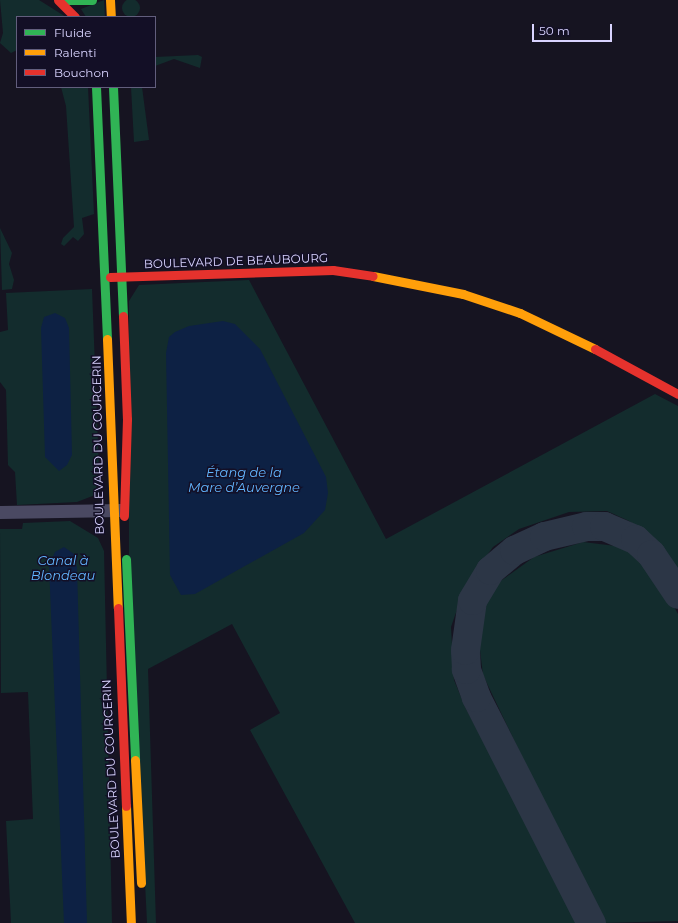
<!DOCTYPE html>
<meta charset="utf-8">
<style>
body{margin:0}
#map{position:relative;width:678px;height:923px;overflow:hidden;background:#161421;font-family:Montserrat,sans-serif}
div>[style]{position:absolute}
.green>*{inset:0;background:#132c2d}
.round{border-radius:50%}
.water>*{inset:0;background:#0d2144}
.taxiway>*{height:29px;margin:-14.5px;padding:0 14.5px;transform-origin:14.5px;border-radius:14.5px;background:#2c3646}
.street>*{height:13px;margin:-6.5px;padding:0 6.5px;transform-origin:6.5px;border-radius:6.5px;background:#4a4962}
.fast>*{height:9px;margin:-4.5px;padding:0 4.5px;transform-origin:4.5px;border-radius:4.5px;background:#30b455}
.slow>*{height:9px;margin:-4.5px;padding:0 4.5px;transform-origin:4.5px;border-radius:4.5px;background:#ff9f0a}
.jam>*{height:9px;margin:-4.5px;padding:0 4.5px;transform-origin:4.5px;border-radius:4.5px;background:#e5322d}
span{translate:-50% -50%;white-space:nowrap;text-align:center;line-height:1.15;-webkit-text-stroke:3px #130f26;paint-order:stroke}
.street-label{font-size:12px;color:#d9d4ff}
.water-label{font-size:13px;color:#62b6ff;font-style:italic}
.legend{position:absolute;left:16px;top:16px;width:140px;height:72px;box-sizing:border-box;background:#130f26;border:1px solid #625e7d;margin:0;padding:5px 7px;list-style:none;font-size:12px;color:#d9d4ff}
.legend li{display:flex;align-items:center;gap:8px;height:20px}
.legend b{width:20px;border:1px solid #625e7d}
.scale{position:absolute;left:532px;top:24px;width:80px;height:18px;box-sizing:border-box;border:2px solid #d9d4ff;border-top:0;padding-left:5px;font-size:12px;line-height:14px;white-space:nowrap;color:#d9d4ff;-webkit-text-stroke:3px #130f26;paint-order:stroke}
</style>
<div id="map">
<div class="green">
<div class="round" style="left:122px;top:-1px;width:18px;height:18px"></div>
<div style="clip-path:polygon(0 0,39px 0,66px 17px,17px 17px,17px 50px,11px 53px,0 43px,3px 33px)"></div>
<div style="clip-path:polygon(104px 0,105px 17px,86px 17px,81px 9px)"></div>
<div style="clip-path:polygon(198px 55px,202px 57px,200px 68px,174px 59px,155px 66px,155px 57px)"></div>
<div style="clip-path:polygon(61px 87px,88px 87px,94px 214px,82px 218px,84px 234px,78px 241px,73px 237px,64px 246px,61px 244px,63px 238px,74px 227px,66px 106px)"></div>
<div style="clip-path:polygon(131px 87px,142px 87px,149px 140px,134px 142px)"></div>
<div style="clip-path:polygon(0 228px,12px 253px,9px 264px,14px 280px,12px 289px,2px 290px)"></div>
<div style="clip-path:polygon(249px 280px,386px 539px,655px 394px,678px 406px,678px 571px,648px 534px,629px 521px,607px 511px,569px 512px,519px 529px,493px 547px,466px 584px,451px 627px,454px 680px,466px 709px,583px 923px,355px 923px,250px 730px,280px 713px,232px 624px,148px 669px,156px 923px,147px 923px,129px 555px,129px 301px,139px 285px)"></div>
<div style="clip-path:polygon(92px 289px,99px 471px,95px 495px,77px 502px,17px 505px,15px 472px,8px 465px,6px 390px,0 382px,0 332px,8px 330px,6px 293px)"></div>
<div style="clip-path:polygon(70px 521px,98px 538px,104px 551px,112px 923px,11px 923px,6px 821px,33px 819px,28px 692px,1px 693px,0 529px,22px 529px,23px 523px)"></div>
<div style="clip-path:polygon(583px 542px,624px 547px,662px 585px,678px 614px,678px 921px,601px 923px,483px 675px,477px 625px,483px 603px,495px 585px,534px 557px)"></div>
</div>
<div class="water">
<div style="clip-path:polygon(55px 313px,65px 318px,69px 328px,72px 455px,67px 465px,59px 471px,45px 457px,41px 328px,44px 317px)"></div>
<div style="clip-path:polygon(223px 321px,235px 324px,260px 349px,326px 477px,328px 493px,325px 510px,304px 533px,195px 594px,181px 595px,170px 575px,166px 353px,169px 337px,175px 332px,189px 326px)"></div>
<div style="clip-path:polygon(64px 547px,74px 554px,77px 568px,87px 923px,64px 923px,49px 565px,55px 552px)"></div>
</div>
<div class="taxiway">
<div style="left:591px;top:923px;width:254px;rotate:-117deg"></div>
<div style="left:476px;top:697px;width:30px;rotate:-110deg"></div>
<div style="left:466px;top:669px;width:19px;rotate:-93deg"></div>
<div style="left:465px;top:650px;width:50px;rotate:-82deg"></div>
<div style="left:472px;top:600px;width:35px;rotate:-59deg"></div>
<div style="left:490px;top:570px;width:31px;rotate:-40deg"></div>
<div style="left:514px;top:550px;width:33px;rotate:-25deg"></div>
<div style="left:544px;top:536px;width:43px;rotate:-13.4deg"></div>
<div style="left:586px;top:526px;width:18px"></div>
<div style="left:604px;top:526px;width:34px;rotate:23deg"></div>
<div style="left:635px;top:539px;width:22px;rotate:43deg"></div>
<div style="left:651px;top:554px;width:48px;rotate:56deg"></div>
</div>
<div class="street">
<div style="left:0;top:512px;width:121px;rotate:-0.9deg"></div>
</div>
<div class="fast">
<div style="left:68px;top:0;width:24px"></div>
<div style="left:96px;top:87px;width:252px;rotate:87.5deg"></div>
<div style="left:113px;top:87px;width:229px;rotate:87.5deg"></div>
<div style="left:126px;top:559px;width:201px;rotate:87.4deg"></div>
</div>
<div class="slow">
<div style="left:110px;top:0;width:17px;rotate:87deg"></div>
<div style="left:373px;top:276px;width:92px;rotate:11.3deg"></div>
<div style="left:463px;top:294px;width:60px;rotate:18.4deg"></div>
<div style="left:520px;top:313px;width:83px;rotate:25.6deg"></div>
<div style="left:107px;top:339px;width:269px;rotate:87.7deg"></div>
<div style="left:135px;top:760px;width:123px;rotate:87.2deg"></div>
<div style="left:126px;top:806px;width:117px;rotate:87.6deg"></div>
</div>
<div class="jam">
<div style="left:58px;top:0;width:24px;rotate:45deg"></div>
<div style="left:110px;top:277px;width:223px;rotate:-1.8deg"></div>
<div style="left:333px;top:270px;width:40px;rotate:8.5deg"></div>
<div style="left:123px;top:316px;width:103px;rotate:87.8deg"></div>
<div style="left:127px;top:419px;width:97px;rotate:91.8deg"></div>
<div style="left:595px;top:349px;width:94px;rotate:28.5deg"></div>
<div style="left:118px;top:608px;width:198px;rotate:87.7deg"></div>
</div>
<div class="street-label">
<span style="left:236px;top:261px;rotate:-2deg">BOULEVARD DE BEAUBOURG</span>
<span style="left:98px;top:445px;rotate:-91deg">BOULEVARD DU COURCERIN</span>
<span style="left:111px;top:769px;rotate:-93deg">BOULEVARD DU COURCERIN</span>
</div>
<div class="water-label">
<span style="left:244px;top:480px">Étang de la<br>Mare d’Auvergne</span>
<span style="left:63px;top:568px">Canal à<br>Blondeau</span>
</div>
<ul class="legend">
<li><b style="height:5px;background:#30b455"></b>Fluide</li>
<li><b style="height:5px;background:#ff9f0a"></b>Ralenti</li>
<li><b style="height:5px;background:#e5322d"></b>Bouchon</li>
</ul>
<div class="scale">50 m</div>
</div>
